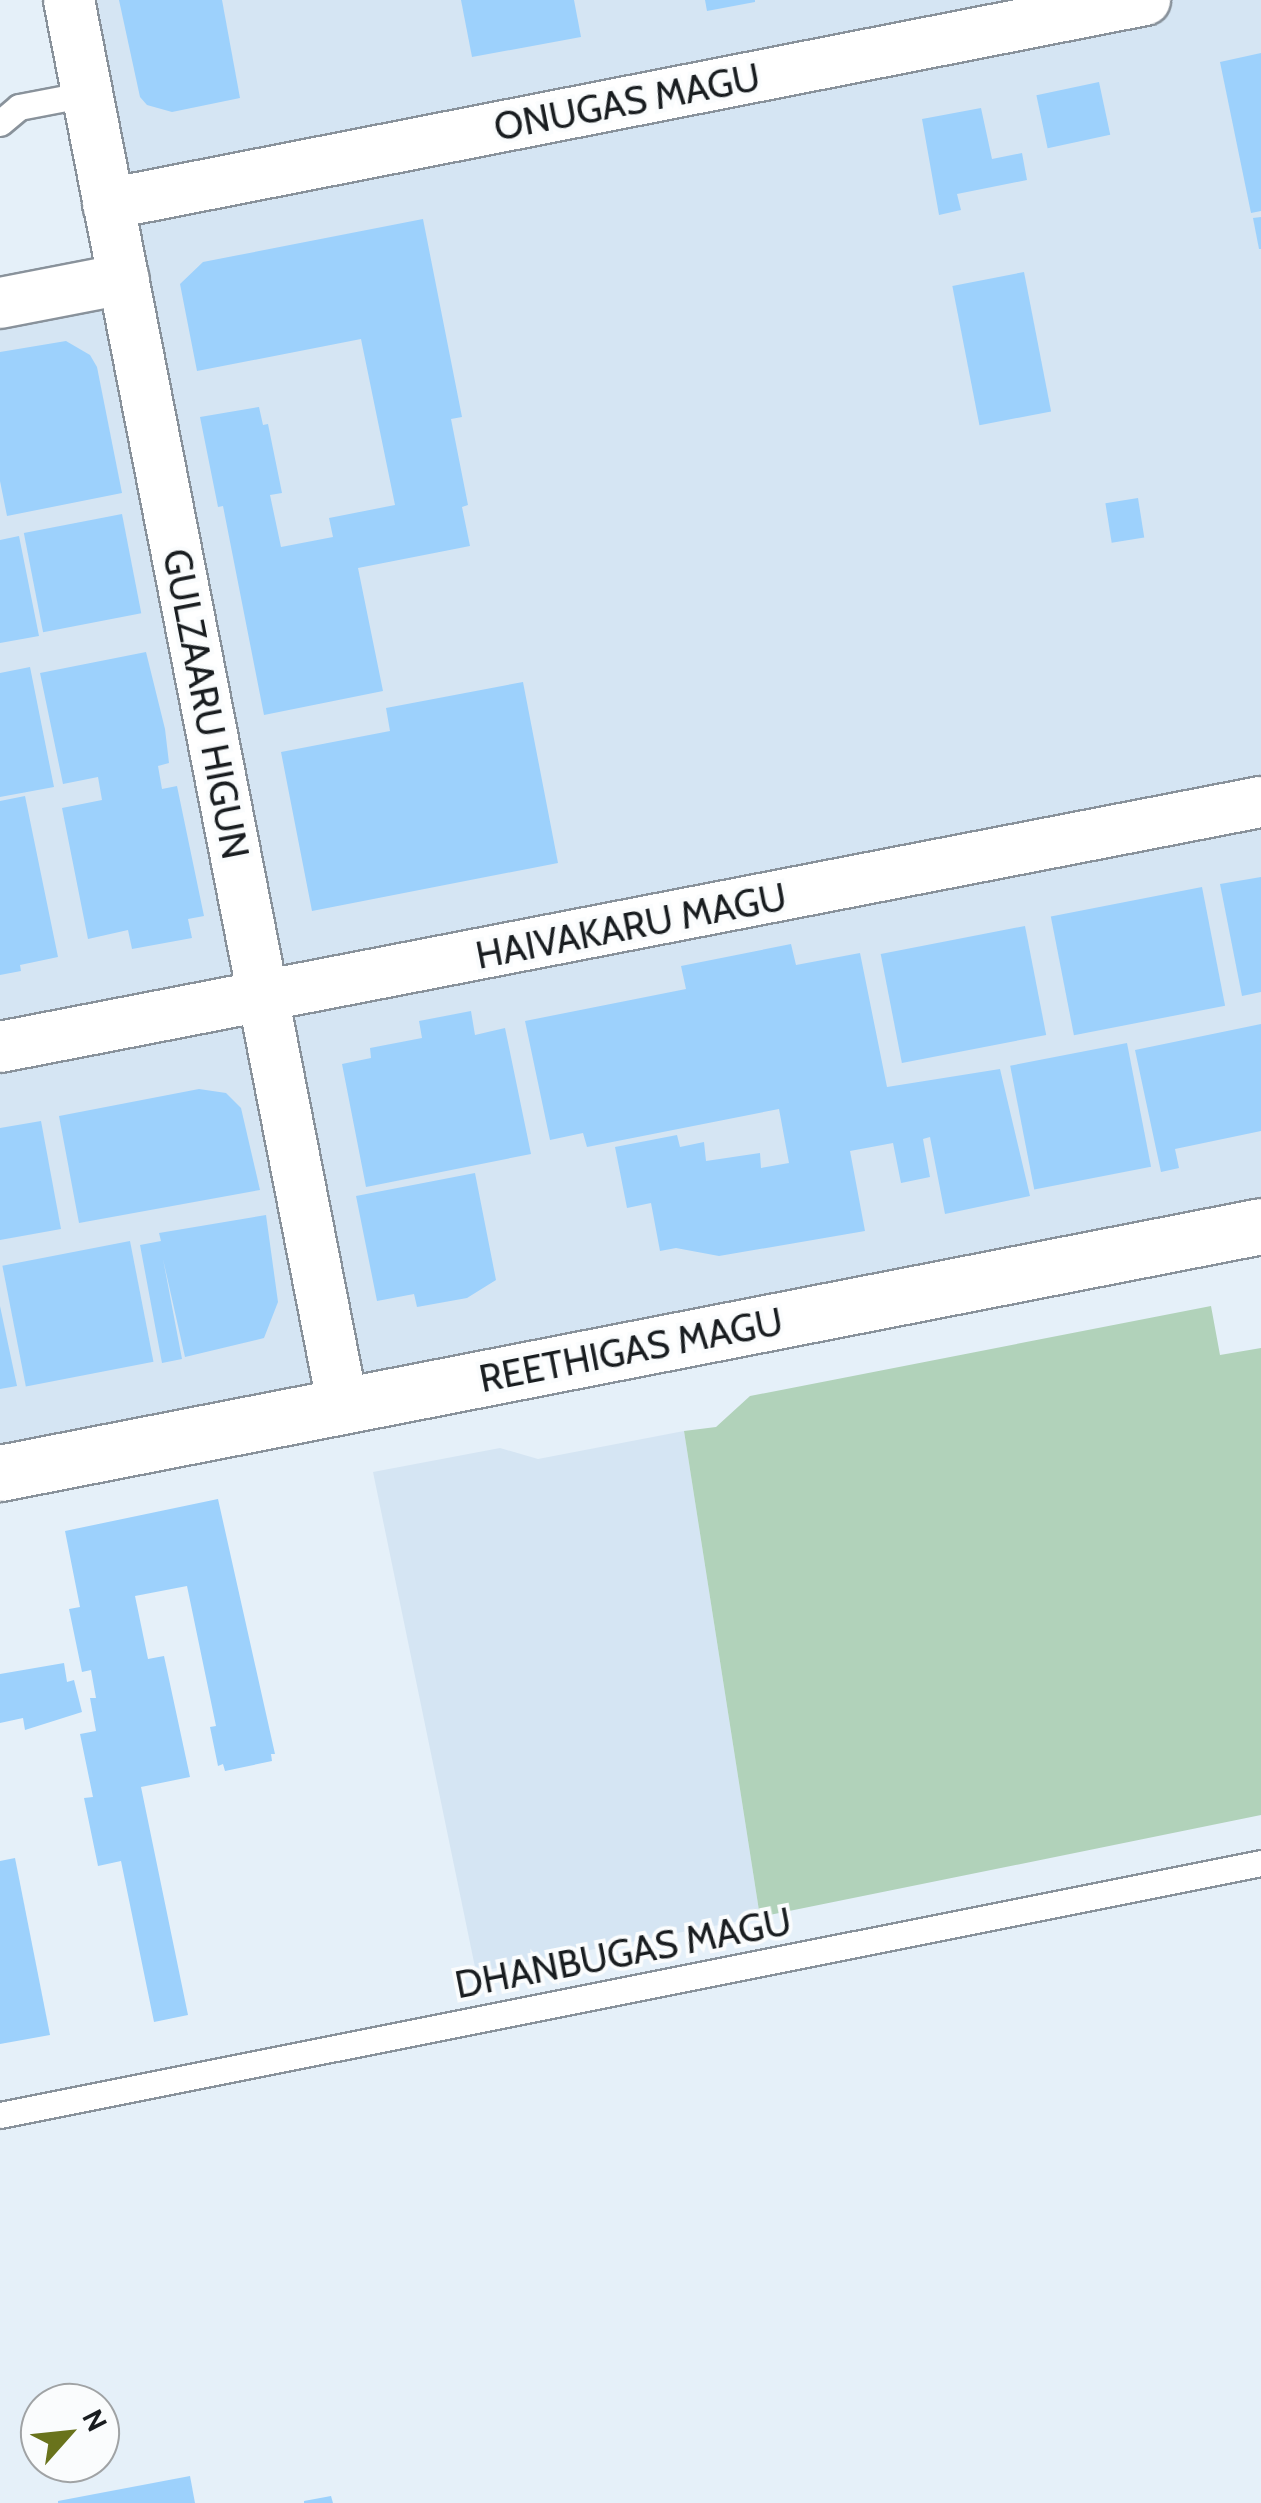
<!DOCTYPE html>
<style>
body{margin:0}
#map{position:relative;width:1261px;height:2503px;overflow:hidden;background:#e5f0f9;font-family:Cabin,sans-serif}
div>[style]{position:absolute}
.built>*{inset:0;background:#d5e5f3}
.green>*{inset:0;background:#b1d2ba}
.building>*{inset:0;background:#9dd1fc;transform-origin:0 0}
.roads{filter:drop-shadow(2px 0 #89929b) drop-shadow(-2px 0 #89929b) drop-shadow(0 2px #89929b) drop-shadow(0 -2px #89929b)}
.lane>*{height:25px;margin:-12.5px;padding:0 12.5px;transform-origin:12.5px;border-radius:12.5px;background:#fff}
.street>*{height:50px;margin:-25px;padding:0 25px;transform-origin:25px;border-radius:25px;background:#fff}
.secondary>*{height:55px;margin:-27.5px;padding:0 27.5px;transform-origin:27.5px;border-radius:27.5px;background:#fff}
span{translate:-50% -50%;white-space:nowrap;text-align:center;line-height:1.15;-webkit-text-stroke:8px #fafcfd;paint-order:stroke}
.street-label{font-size:38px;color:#191d20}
.north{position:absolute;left:20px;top:2383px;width:100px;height:100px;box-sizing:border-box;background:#fafcfd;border:2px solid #a0a3a5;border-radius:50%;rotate:63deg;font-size:28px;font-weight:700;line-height:40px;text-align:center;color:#191d20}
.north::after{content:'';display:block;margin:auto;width:35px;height:45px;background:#69731c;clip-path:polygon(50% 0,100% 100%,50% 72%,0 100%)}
</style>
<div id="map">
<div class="built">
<div style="clip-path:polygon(69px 0,1261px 0,1261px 1226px,0 1473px,0 303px,123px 279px)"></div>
<div style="clip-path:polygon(684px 1431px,760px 1917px,476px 1972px,373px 1472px,500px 1448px,538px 1459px)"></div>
</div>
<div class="green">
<div style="clip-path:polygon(1211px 1306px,1220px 1355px,1261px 1348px,1261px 1815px,760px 1917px,684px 1431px,716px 1427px,750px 1396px)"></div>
</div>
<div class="building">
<div style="clip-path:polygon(119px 0,222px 0,240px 98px,172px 112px,147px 105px,140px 97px)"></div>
<div style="clip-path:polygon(461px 0,574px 0,581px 37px,472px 57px)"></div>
<div style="clip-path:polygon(705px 0,755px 0,755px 2px,707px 11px)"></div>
<div style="clip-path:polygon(1261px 53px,1261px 211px,1251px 213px,1220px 62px)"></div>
<div style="left:1099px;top:82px;width:54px;height:64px;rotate:78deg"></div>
<div style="clip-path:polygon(981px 108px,992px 159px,1022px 153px,1027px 180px,957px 194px,961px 210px,939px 215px,922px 119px)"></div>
<div style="clip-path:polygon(1261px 217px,1261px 249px,1259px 249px,1253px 218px)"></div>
<div style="clip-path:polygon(423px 219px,462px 417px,451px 419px,468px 505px,462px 507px,470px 546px,358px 568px,383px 691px,264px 715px,223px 506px,218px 507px,200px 417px,259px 407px,263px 425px,268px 424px,282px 493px,270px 495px,281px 547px,333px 537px,329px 518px,395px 505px,361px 339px,197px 371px,180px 284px,203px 262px)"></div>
<div style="left:1024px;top:272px;width:142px;height:73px;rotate:79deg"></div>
<div style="clip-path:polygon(66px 341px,90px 355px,97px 367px,122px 493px,7px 516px,0 481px,0 352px)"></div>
<div style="left:1138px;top:498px;width:40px;height:33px;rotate:81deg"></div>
<div style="left:122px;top:514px;width:101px;height:100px;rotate:79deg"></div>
<div style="clip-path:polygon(19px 536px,39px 636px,0 643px,0 540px)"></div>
<div style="clip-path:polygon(146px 652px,165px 729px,169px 763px,158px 766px,162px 789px,177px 786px,204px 916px,188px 919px,192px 938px,132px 949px,128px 930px,88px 939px,62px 808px,102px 800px,98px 777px,63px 784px,40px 673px)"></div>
<div style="clip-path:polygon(30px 667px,54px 787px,0 797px,0 673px)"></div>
<div style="clip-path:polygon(523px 682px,558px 863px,312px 911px,281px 752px,390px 731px,386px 708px)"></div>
<div style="clip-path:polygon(25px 796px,58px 957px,20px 965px,21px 971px,0 975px,0 801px)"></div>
<div style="clip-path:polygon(1261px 877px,1261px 992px,1242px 996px,1220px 884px)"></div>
<div style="left:1202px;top:887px;width:121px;height:154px;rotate:79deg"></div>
<div style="left:1025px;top:926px;width:111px;height:147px;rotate:79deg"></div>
<div style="clip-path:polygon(791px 944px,796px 965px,860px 953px,887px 1087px,1000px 1069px,1030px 1196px,945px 1214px,930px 1137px,923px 1139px,930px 1177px,901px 1183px,893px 1143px,850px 1151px,865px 1231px,719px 1256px,676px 1248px,660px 1251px,651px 1203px,627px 1208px,615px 1147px,677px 1135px,680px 1147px,704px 1142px,706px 1161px,760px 1153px,761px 1168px,789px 1163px,779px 1109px,587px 1147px,583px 1133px,550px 1140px,525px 1021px,686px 989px,681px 966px)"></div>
<div style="clip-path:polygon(471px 1011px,475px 1035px,505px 1028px,531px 1154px,366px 1187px,342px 1064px,371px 1058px,370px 1048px,422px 1038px,419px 1021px)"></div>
<div style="clip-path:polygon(1261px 1024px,1261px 1131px,1175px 1149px,1179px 1168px,1161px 1172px,1135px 1050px)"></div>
<div style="left:1127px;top:1043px;width:126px;height:119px;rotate:79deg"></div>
<div style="clip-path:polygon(199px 1089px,226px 1093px,241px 1108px,260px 1190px,79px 1223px,59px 1116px)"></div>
<div style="clip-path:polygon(41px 1121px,61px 1229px,0 1240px,0 1128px)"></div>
<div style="clip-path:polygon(475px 1173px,496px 1280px,467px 1298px,417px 1307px,414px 1294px,377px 1301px,356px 1196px)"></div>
<div style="clip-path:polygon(266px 1215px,278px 1302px,264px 1338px,185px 1357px,163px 1259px,182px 1359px,162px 1363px,140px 1245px,161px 1241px,159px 1233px)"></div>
<div style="left:130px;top:1241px;width:123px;height:130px;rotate:79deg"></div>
<div style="clip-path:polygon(0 1306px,17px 1386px,0 1389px)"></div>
<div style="clip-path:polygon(218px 1499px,275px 1754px,271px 1754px,272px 1761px,225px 1771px,223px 1764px,218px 1766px,210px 1727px,216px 1726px,187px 1586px,135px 1596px,148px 1659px,164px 1656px,190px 1777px,141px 1787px,188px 2015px,154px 2022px,121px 1861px,98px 1866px,84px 1798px,93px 1797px,80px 1734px,96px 1731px,90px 1698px,96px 1698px,91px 1670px,82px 1672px,69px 1609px,80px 1607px,65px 1531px)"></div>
<div style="clip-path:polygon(64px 1663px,67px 1682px,74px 1680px,82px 1712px,25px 1730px,23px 1718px,0 1723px,0 1674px)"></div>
<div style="clip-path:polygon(15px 1858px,50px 2035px,0 2044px,0 1861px)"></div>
<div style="clip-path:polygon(190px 2476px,195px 2503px,58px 2503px,58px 2501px)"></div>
<div style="clip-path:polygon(331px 2496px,333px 2503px,304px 2503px,304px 2501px)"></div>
</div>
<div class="roads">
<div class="lane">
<div style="left:0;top:123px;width:25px;rotate:-40deg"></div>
<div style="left:19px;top:107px;width:69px;rotate:-10.8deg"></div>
<div style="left:0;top:2115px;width:1286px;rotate:-11.3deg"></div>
</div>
<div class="street">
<div style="left:69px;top:0;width:1433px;rotate:78.98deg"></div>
<div style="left:108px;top:204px;width:1057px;rotate:-11.13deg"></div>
<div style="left:0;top:303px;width:126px;rotate:-11deg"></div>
<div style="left:0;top:1047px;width:1285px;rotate:-11deg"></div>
</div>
<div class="secondary">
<div style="left:0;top:1473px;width:1285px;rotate:-11.08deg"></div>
</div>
</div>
<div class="street-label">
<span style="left:627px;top:102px;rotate:-11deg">ONUGAS MAGU</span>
<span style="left:206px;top:704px;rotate:79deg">GULZAARU HIGUN</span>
<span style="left:631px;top:926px;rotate:-11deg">HAIVAKARU MAGU</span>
<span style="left:631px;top:1350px;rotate:-11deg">REETHIGAS MAGU</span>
<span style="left:623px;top:1953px;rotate:-11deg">DHANBUGAS MAGU</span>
</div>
<div class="north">N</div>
</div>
